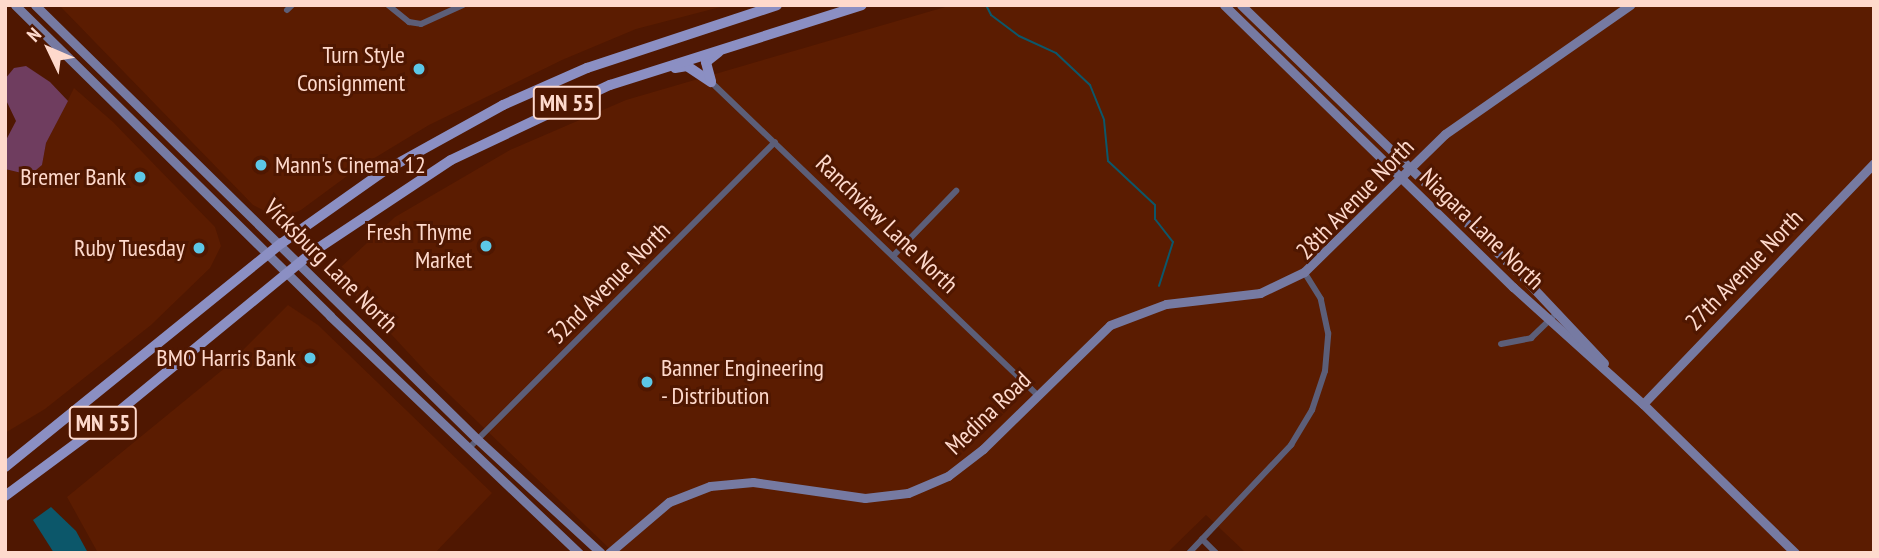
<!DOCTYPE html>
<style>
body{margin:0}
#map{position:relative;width:1879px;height:558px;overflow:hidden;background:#4f1701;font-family:"PT Sans Narrow",sans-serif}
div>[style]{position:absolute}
.built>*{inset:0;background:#5b1c01}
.green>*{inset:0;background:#6f3d5f}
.water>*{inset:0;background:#0c576a}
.stream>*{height:2px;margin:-1px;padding:0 1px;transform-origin:1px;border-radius:1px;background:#0c576a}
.street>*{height:6px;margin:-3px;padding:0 3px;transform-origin:3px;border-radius:3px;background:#5c5e78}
.secondary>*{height:9px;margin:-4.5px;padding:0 4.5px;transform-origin:4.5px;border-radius:4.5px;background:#767aa2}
.primary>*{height:10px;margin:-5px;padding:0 5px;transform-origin:5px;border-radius:5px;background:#8b8fc3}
.dots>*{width:19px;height:19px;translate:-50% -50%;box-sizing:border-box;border:4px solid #4f1701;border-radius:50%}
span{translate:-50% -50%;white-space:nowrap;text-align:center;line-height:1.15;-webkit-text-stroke:6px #4f1701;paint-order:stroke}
.shield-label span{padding:2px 5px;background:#4f1701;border:2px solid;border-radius:5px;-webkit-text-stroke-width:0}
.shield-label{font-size:23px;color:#fed9cc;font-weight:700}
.poi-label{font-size:24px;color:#fed9cc}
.right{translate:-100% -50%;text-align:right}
.left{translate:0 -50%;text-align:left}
.street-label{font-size:24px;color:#fed9cc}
.frame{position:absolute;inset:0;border:7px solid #fed9cc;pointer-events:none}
.north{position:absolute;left:14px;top:14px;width:70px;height:70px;-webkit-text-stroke:5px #4f1701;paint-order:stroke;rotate:314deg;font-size:19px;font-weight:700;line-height:28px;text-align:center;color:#fed9cc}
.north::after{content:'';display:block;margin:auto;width:24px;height:32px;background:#fed9cc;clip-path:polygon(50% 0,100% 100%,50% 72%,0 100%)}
</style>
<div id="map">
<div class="built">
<div style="clip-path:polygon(59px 5px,728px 5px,636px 29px,562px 60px,429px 125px,358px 168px,301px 210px,280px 219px,253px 205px)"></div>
<div style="clip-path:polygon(952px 5px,1874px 5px,1874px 553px,1246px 553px,1206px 515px,1167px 553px,614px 553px,429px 375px,351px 291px,340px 268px,395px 217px,510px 150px,626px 100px)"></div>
<div style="clip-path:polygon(74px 88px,113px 122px,215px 227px,221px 246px,210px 268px,151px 325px,45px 409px,5px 433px,5px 169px,29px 175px,42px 165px,46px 143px)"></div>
<div style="clip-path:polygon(288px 305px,318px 325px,492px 493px,435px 553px,98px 553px,67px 497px,226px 367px)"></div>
</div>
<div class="green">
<div style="clip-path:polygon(26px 66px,50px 82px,68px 101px,46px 143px,42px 165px,30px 175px,5px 169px,5px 142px,16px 121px,5px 98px,5px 79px,14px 68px)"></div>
</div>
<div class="water">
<div style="clip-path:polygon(51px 507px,76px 531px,88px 553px,54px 553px,33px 520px)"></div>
</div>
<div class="stream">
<div style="left:986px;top:5px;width:11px;rotate:63deg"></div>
<div style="left:991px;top:15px;width:35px;rotate:37deg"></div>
<div style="left:1019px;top:36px;width:41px;rotate:24.7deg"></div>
<div style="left:1056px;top:53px;width:47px;rotate:43.3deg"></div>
<div style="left:1090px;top:85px;width:38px;rotate:68deg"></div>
<div style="left:1104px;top:120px;width:41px;rotate:84.4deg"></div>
<div style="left:1108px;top:161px;width:64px;rotate:43.1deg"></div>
<div style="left:1155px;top:205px;width:14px;rotate:90deg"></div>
<div style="left:1155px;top:219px;width:29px;rotate:52deg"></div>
<div style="left:1173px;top:242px;width:46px;rotate:107.7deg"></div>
</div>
<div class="street">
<div style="left:388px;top:5px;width:27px;rotate:39deg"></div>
<div style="left:409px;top:22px;width:12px;rotate:9deg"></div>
<div style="left:421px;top:24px;width:46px;rotate:-24.3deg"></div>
<div style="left:287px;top:10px;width:7px;rotate:-45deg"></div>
<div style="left:711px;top:82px;width:451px;rotate:43.8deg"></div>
<div style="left:893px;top:256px;width:91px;rotate:-45.9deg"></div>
<div style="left:1501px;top:344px;width:31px;rotate:-11deg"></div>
<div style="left:1531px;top:338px;width:30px;rotate:-44deg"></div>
<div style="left:468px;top:449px;width:434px;rotate:-45deg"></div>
<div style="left:1202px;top:539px;width:20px;rotate:45deg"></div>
<div style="left:1189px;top:553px;width:149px;rotate:-46.6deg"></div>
<div style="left:1291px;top:445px;width:41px;rotate:-59deg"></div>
<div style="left:1312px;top:410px;width:41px;rotate:-71.6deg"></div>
<div style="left:1325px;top:371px;width:38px;rotate:-85deg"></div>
<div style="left:1328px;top:333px;width:35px;rotate:-102deg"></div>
<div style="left:1321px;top:299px;width:32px;rotate:-122deg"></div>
</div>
<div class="secondary">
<div style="left:15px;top:5px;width:443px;rotate:44.6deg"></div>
<div style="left:330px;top:316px;width:344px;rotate:43.6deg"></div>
<div style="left:35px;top:5px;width:619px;rotate:44.48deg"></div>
<div style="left:477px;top:439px;width:168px;rotate:42.6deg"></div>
<div style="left:1224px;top:5px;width:404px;rotate:44.3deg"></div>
<div style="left:1513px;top:287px;width:175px;rotate:42deg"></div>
<div style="left:1643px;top:404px;width:213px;rotate:44.4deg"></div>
<div style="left:1241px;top:5px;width:389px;rotate:44deg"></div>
<div style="left:1521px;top:275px;width:121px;rotate:46.7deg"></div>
<div style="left:1643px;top:404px;width:334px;rotate:-46.2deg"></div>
<div style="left:609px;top:553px;width:79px;rotate:-40.4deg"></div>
<div style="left:669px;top:502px;width:44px;rotate:-21.3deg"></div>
<div style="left:710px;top:486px;width:43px;rotate:-5.3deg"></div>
<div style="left:753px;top:482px;width:113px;rotate:8.1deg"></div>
<div style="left:865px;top:498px;width:43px;rotate:-6.6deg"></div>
<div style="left:908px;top:493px;width:43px;rotate:-23deg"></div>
<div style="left:948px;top:476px;width:44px;rotate:-37.6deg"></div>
<div style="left:983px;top:449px;width:177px;rotate:-44.3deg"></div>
<div style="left:1110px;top:325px;width:60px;rotate:-20.6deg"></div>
<div style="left:1166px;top:304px;width:95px;rotate:-6.7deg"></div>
<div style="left:1260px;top:293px;width:49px;rotate:-25.5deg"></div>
<div style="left:1304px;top:272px;width:197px;rotate:-44.4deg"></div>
<div style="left:1445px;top:134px;width:226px;rotate:-34.9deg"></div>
</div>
<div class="primary">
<div style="left:675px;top:68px;width:12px;rotate:-9deg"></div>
<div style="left:687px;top:66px;width:29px;rotate:34deg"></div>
<div style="left:711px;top:81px;width:20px;rotate:-105deg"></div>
<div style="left:706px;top:62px;width:16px;rotate:-38deg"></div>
<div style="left:5px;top:467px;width:356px;rotate:-39deg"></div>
<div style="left:282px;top:243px;width:125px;rotate:-35.2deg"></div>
<div style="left:384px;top:171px;width:136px;rotate:-29deg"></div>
<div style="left:503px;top:105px;width:92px;rotate:-23.8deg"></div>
<div style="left:587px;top:68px;width:200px;rotate:-18.3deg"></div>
<div style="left:5px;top:496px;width:134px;rotate:-36.5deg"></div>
<div style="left:113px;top:416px;width:260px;rotate:-39.4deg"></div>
<div style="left:314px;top:251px;width:164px;rotate:-33.6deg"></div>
<div style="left:451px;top:160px;width:176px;rotate:-25.3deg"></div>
<div style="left:610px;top:85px;width:264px;rotate:-17.6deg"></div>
</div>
<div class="dots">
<div style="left:419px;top:69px;background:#5cc7e7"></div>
<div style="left:261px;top:165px;background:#5cc7e7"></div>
<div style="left:140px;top:177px;background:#5cc7e7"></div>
<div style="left:486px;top:246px;background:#5cc7e7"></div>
<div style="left:199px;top:248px;background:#5cc7e7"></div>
<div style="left:310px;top:358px;background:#5cc7e7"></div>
<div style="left:647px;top:382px;background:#5cc7e7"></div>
</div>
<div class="shield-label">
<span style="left:567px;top:103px">MN 55</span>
<span style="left:103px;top:423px">MN 55</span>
</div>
<div class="poi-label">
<span class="right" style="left:405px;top:69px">Turn Style<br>Consignment</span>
<span class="left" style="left:275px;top:165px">Mann's Cinema 12</span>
<span class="right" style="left:126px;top:177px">Bremer Bank</span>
<span class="right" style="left:472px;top:246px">Fresh Thyme<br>Market</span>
<span class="right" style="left:185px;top:248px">Ruby Tuesday</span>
<span class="right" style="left:296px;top:358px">BMO Harris Bank</span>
<span class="left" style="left:661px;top:382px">Banner Engineering<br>- Distribution</span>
</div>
<div class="street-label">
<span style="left:1355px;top:199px;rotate:-46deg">28th Avenue North</span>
<span style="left:887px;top:224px;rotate:44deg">Ranchview Lane North</span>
<span style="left:1482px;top:229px;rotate:44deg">Niagara Lane North</span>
<span style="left:331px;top:266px;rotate:45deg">Vicksburg Lane North</span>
<span style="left:1744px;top:270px;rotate:-46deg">27th Avenue North</span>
<span style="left:609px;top:283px;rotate:-45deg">32nd Avenue North</span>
<span style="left:988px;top:413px;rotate:-44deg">Medina Road</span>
</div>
<div class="frame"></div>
<div class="north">N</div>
</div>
